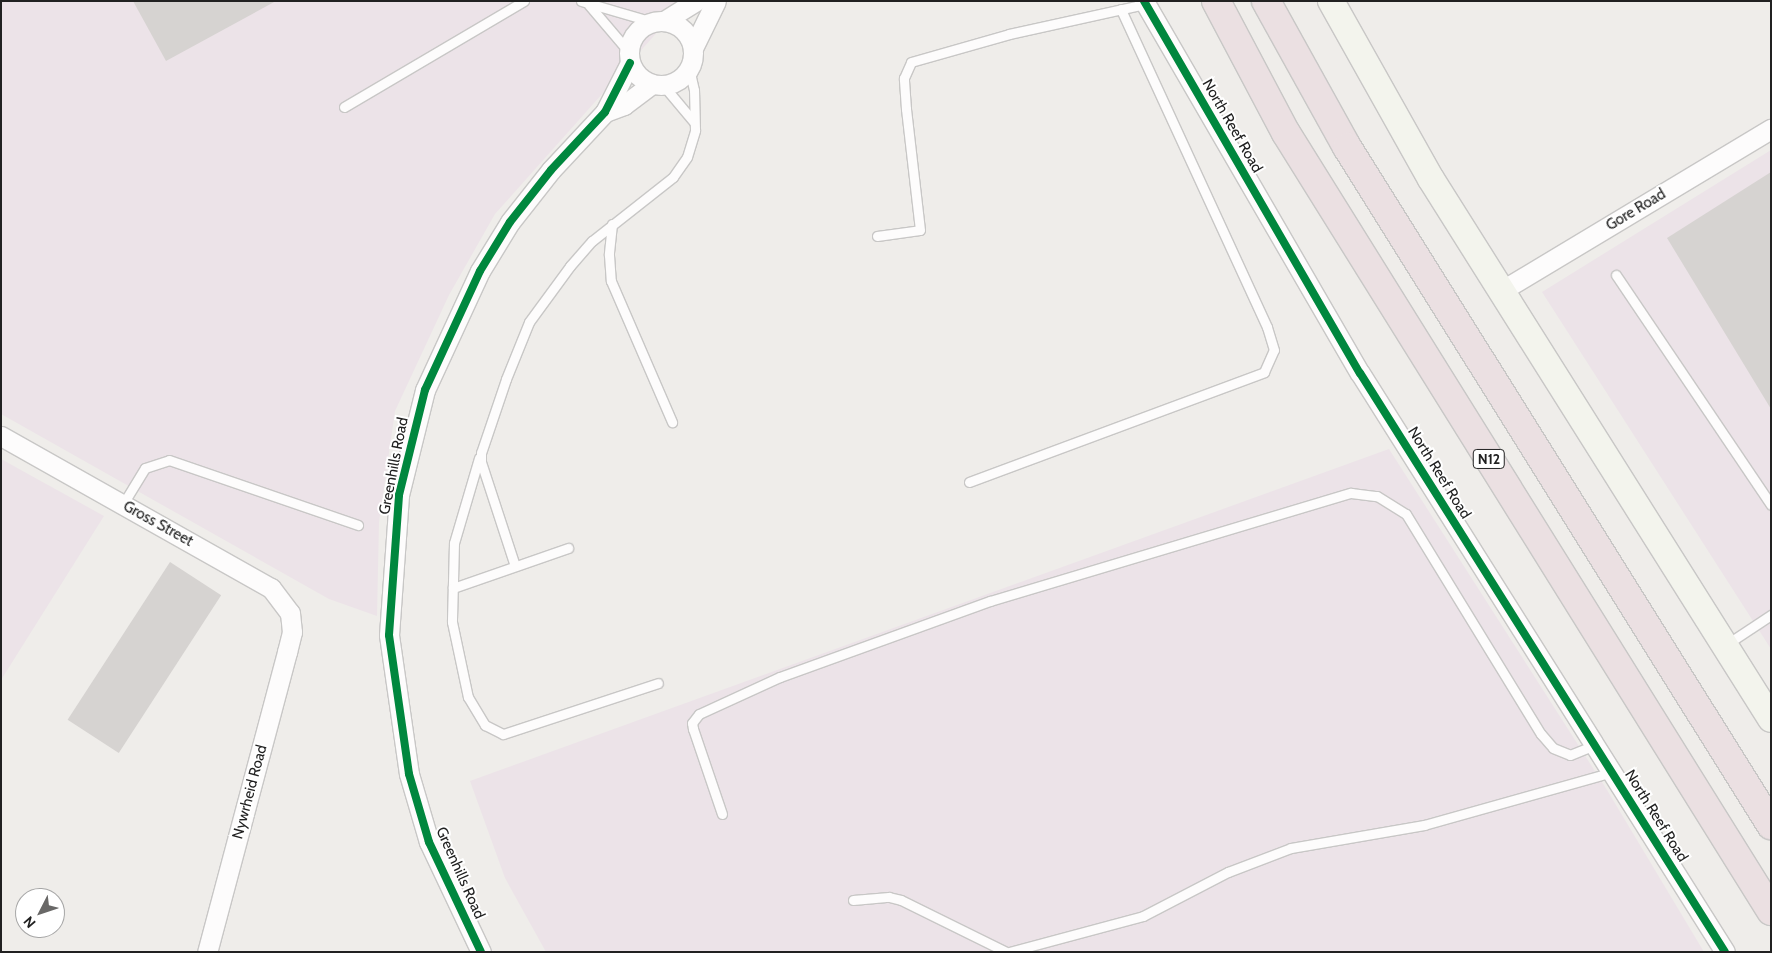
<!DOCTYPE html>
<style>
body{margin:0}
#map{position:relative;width:1772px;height:953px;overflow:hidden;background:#efedea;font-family:Cabin,sans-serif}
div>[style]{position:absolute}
.industrial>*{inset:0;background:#ece3e8}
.building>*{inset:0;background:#d6d3d1;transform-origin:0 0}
.roads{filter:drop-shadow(1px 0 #c8c7c6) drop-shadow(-1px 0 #c8c7c6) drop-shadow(0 1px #c8c7c6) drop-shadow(0 -1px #c8c7c6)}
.service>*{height:9px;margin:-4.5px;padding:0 4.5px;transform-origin:4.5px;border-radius:4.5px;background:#fdfcfc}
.minor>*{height:19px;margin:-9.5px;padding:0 9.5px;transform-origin:9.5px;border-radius:9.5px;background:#fdfcfc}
.minor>.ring{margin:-9.5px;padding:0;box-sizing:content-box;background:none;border:19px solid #fdfcfc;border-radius:50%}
.secondary>*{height:26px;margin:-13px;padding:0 13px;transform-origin:13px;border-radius:13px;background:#f3f4ed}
.motorway>*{height:28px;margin:-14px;padding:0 14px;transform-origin:14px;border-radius:14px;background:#ebe0e2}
.cycleway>*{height:8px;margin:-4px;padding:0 4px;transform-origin:4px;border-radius:4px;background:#00873e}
span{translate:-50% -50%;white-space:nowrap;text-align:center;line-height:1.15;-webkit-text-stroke:4px #fff;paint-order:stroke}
.shield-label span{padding:1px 4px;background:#fff;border:1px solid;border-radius:4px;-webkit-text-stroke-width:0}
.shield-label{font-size:14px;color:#212121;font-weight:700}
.street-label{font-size:15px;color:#212121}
.frame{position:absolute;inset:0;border:2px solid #212121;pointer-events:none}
.north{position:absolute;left:15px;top:888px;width:50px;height:50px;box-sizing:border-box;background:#fff;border:1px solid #a6a6a6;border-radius:50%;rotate:229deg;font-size:14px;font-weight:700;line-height:20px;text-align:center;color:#212121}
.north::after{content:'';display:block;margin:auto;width:18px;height:22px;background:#696867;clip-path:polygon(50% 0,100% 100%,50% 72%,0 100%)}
</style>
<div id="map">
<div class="industrial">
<div style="clip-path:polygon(1px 1px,685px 1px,495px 214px,449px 295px,395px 411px,379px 522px,377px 616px,329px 599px,1px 414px)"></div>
<div style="clip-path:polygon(1771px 150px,1771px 649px,1542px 292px)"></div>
<div style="clip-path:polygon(1389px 449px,1607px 790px,1704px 952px,546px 952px,505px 878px,470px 781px)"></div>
<div style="clip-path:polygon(1px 459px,104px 516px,1px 680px)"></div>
</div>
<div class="building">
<div style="clip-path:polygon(133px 1px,276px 1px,166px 61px)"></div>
<div style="clip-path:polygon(1771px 172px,1771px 409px,1667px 238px)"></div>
<div style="left:170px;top:562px;width:61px;height:188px;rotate:33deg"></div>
</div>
<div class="roads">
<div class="service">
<div style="left:581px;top:1px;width:75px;rotate:16.3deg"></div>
<div style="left:589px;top:5px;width:62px;rotate:49.6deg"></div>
<div style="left:663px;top:85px;width:48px;rotate:50deg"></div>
<div style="left:344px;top:107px;width:209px;rotate:-30.5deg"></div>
<div style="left:612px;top:224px;width:31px;rotate:96deg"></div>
<div style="left:609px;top:255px;width:26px;rotate:86deg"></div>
<div style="left:611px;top:281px;width:154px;rotate:66.6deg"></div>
<div style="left:877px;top:236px;width:43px;rotate:-7.9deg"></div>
<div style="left:920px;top:230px;width:122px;rotate:-96.6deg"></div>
<div style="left:906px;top:109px;width:31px;rotate:-94deg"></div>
<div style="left:904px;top:78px;width:17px;rotate:-66deg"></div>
<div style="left:911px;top:62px;width:102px;rotate:-15.9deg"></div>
<div style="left:1009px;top:34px;width:140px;rotate:-12.4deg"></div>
<div style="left:1616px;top:275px;width:277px;rotate:56deg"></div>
<div style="left:479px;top:458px;width:89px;rotate:106.4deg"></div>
<div style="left:454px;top:543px;width:79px;rotate:91.5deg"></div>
<div style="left:452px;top:622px;width:77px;rotate:78deg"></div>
<div style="left:468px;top:697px;width:33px;rotate:59deg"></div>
<div style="left:485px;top:725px;width:20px;rotate:27deg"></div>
<div style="left:503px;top:734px;width:163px;rotate:-18.2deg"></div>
<div style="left:969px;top:482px;width:315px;rotate:-20.4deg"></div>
<div style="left:1264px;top:372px;width:24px;rotate:-66deg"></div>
<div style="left:1274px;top:350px;width:24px;rotate:-107deg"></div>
<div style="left:1267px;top:327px;width:350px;rotate:-114.7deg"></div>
<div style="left:123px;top:504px;width:42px;rotate:-58.6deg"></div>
<div style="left:145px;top:468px;width:25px;rotate:-18deg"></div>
<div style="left:169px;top:460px;width:200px;rotate:19deg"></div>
<div style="left:515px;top:566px;width:109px;rotate:-108.1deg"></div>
<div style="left:481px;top:462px;width:9px;rotate:-90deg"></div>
<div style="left:481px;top:453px;width:78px;rotate:-71.3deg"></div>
<div style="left:506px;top:379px;width:61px;rotate:-68deg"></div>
<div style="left:529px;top:322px;width:69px;rotate:-53.8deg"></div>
<div style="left:570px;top:266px;width:33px;rotate:-49deg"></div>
<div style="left:592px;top:241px;width:103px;rotate:-38.3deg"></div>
<div style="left:673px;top:177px;width:24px;rotate:-55deg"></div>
<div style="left:687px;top:157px;width:28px;rotate:-73deg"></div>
<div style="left:695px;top:130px;width:40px;rotate:-91.4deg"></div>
<div style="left:694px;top:90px;width:22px;rotate:-103deg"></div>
<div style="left:453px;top:588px;width:122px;rotate:-19.2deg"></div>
<div style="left:1727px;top:644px;width:53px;rotate:-33.4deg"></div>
<div style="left:722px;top:814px;width:90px;rotate:-108.8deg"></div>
<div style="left:693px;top:729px;width:6px;rotate:-99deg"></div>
<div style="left:692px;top:723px;width:11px;rotate:-52deg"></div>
<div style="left:699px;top:714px;width:89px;rotate:-24.6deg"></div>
<div style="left:780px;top:677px;width:223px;rotate:-19.9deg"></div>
<div style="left:990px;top:601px;width:377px;rotate:-16.7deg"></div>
<div style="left:1351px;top:493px;width:26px;rotate:7deg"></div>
<div style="left:1377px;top:496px;width:34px;rotate:32deg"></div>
<div style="left:1406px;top:514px;width:258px;rotate:58.5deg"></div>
<div style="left:1541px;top:734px;width:18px;rotate:49deg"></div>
<div style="left:1553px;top:748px;width:18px;rotate:22deg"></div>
<div style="left:1570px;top:755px;width:27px;rotate:-22deg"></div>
<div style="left:853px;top:900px;width:36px;rotate:-5deg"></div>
<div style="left:889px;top:897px;width:12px;rotate:14deg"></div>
<div style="left:901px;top:900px;width:117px;rotate:26.3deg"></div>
<div style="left:1009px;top:952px;width:139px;rotate:-15deg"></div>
<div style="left:1143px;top:916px;width:96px;rotate:-27.4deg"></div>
<div style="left:1228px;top:872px;width:67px;rotate:-20.9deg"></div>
<div style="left:1291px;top:848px;width:135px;rotate:-9.8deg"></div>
<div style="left:1424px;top:825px;width:195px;rotate:-15.7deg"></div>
</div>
<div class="minor">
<div style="left:1144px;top:1px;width:430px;rotate:59.9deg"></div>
<div style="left:1360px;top:373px;width:684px;rotate:57.77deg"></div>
<div style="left:664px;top:21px;width:38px;rotate:-32deg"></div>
<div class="ring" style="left:629px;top:21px;width:45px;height:45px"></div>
<div style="left:693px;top:48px;width:52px;rotate:-63.9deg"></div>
<div style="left:605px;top:112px;width:20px;rotate:-20deg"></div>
<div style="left:624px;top:105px;width:35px;rotate:-37deg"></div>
<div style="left:1501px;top:291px;width:315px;rotate:-31deg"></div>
<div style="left:1px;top:436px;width:310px;rotate:29.4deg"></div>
<div style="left:271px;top:588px;width:31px;rotate:53deg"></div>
<div style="left:290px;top:613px;width:19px;rotate:84deg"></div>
<div style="left:292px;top:632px;width:21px;rotate:104deg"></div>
<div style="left:287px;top:652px;width:310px;rotate:104.9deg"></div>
<div style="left:481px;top:952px;width:122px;rotate:-115.3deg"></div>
<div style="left:429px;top:842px;width:71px;rotate:-106.4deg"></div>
<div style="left:409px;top:774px;width:140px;rotate:-98.2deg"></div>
<div style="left:389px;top:635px;width:140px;rotate:-85.9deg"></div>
<div style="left:399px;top:495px;width:108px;rotate:-76.1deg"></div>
<div style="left:425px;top:390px;width:131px;rotate:-65.2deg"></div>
<div style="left:480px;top:271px;width:57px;rotate:-58.5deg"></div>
<div style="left:510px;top:222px;width:66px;rotate:-51.7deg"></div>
<div style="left:551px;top:170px;width:79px;rotate:-47deg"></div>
<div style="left:605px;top:112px;width:55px;rotate:-63deg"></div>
</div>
<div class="secondary">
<div style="left:1331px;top:1px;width:204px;rotate:60.7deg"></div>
<div style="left:1431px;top:179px;width:638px;rotate:57.8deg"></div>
</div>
<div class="motorway">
<div style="left:1216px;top:1px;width:149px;rotate:62.1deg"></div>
<div style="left:1286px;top:133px;width:917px;rotate:58.06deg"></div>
<div style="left:1266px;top:1px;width:167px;rotate:61deg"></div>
<div style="left:1347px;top:147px;width:800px;rotate:57.98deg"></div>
</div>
</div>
<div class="cycleway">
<div style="left:1144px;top:1px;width:430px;rotate:59.9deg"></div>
<div style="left:1360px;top:373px;width:684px;rotate:57.77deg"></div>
<div style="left:481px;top:952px;width:122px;rotate:-115.3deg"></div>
<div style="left:429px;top:842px;width:71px;rotate:-106.4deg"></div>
<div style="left:409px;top:774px;width:140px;rotate:-98.2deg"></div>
<div style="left:389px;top:635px;width:140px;rotate:-85.9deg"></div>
<div style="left:399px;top:495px;width:108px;rotate:-76.1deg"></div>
<div style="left:425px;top:390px;width:131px;rotate:-65.2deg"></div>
<div style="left:480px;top:271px;width:57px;rotate:-58.5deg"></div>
<div style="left:510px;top:222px;width:66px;rotate:-51.7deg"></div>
<div style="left:551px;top:170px;width:79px;rotate:-47deg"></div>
<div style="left:605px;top:112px;width:55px;rotate:-63deg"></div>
</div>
<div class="shield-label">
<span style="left:1489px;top:459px">N12</span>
</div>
<div class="street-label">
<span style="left:1232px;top:126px;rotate:60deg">North Reef Road</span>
<span style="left:1636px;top:210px;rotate:-31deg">Gore Road</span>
<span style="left:394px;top:466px;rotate:-79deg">Greenhills Road</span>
<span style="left:1439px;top:473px;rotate:58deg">North Reef Road</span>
<span style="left:158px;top:524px;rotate:29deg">Gross Street</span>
<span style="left:250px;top:792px;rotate:-75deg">Nywrheid Road</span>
<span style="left:1656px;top:816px;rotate:58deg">North Reef Road</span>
<span style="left:460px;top:873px;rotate:66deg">Greenhills Road</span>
</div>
<div class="frame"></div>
<div class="north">N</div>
</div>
